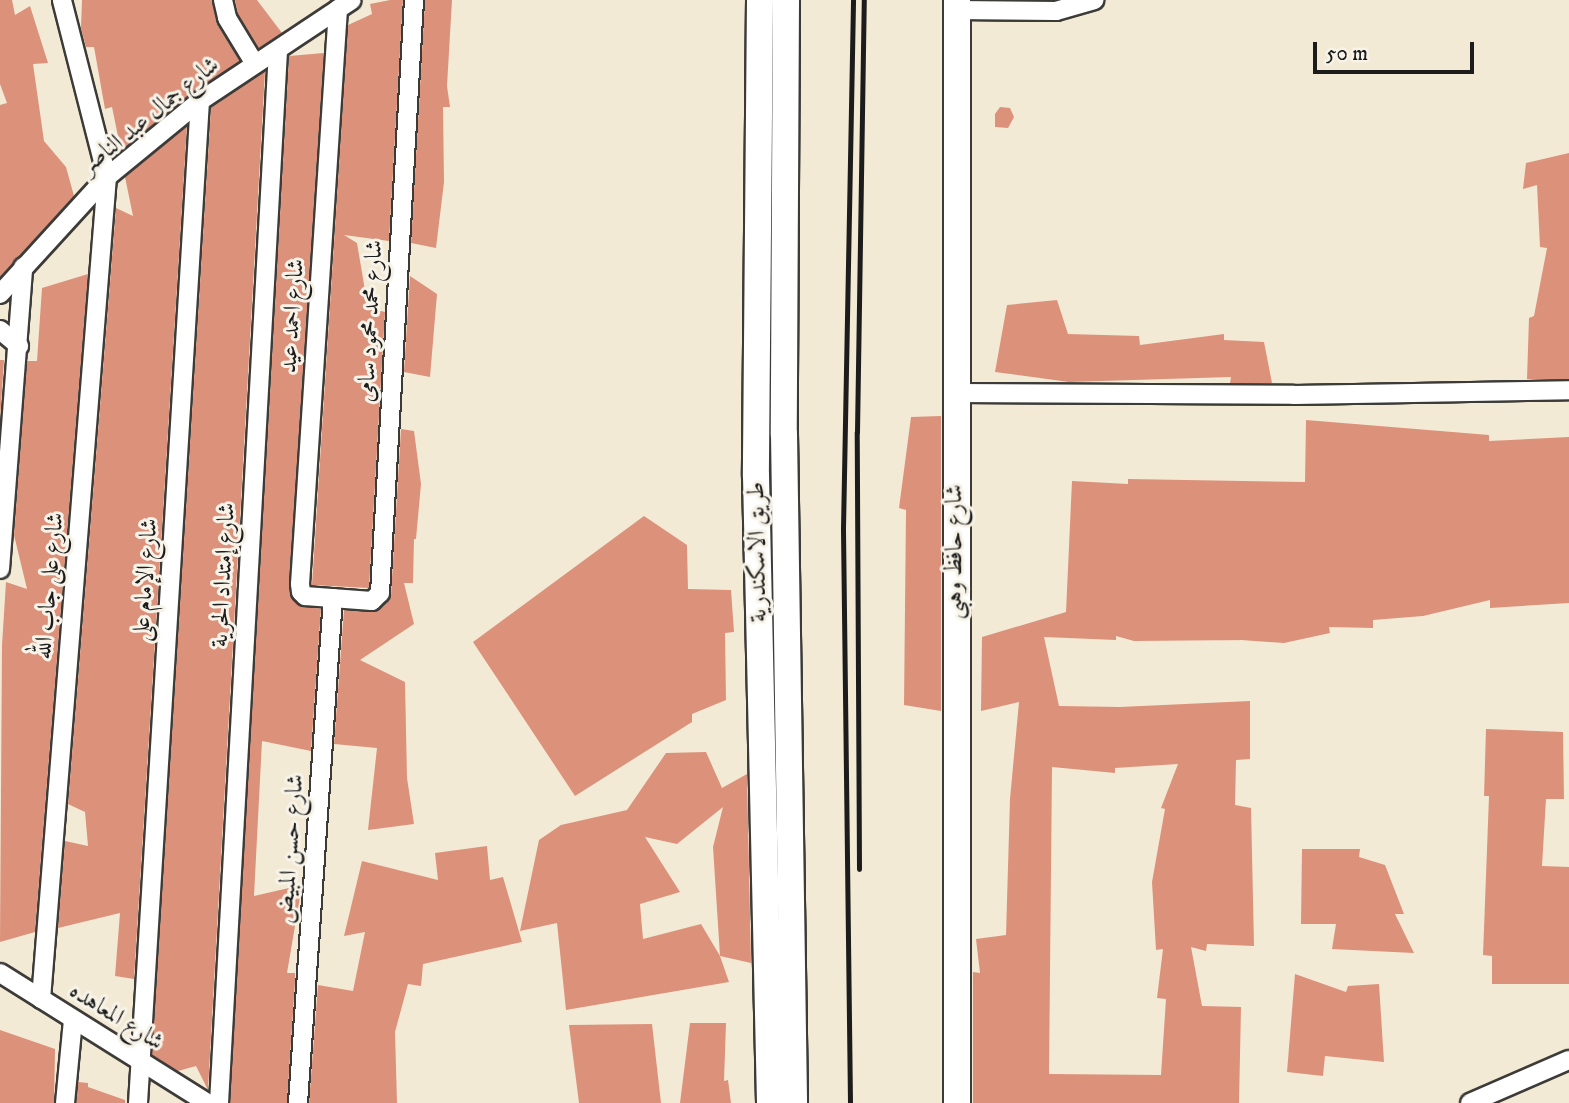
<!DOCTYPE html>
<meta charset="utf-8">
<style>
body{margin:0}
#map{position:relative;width:1569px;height:1103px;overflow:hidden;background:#f3ead5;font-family:"IM FELL DW Pica",Amiri,serif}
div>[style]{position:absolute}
.building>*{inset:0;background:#dc917b}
.roads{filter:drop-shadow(2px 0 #3c3b38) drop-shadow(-2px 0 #3c3b38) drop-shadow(0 2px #3c3b38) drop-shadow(0 -2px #3c3b38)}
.minor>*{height:18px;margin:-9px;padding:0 9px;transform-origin:9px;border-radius:9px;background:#fff}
.secondary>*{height:26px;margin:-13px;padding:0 13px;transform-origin:13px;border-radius:13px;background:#fff}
.rail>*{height:5px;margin:-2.5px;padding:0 2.5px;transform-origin:2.5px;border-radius:2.5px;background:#1c1c1c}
span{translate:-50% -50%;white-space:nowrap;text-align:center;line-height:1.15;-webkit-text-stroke:6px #f7f3e8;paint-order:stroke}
.street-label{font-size:24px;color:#1c1c1c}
.scale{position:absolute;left:1313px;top:42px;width:161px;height:32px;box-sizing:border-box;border:4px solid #1c1c1c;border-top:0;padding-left:9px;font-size:21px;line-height:24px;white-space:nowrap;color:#1c1c1c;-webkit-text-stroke:5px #f7f3e8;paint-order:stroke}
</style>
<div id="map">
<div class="building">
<div style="clip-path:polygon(0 0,12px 0,15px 15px,30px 6px,48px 63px,33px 64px,44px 141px,66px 167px,74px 196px,0 277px,0 105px,7px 103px,0 84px)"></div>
<div style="clip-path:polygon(82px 0,212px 0,217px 24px,240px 61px,193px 92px,121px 151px,112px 107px,105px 109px,94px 47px,86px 47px,81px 28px)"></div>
<div style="clip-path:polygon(235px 0,257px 0,282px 33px,259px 48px,238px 14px)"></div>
<div style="clip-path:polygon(390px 0,403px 0,389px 241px,344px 235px,357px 243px,368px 308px,385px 312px,369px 588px,312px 585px,348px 25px,372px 14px,370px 4px)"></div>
<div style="clip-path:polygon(425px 0,452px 0,447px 86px,450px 107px,443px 107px,444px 182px,436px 248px,411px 243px)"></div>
<div style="clip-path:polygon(324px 53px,289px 583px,290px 594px,297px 604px,321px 609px,311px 751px,262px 741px,254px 896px,302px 885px,287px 973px,295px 973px,295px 982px,287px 1103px,230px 1103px,289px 56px)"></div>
<div style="clip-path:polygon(265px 71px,208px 1090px,196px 1066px,178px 1071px,152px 1055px,211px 107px)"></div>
<div style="clip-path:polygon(1000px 107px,1010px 108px,1014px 117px,1008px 128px,995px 127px,995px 114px)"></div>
<div style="clip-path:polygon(187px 126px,134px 979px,115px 976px,120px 913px,58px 928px,65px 841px,88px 846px,85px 812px,68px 804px,116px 208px,133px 216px,125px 177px)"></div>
<div style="clip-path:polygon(1569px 153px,1569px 379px,1527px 379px,1529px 318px,1534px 316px,1547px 248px,1540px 247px,1537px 185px,1523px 189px,1526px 163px)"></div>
<div style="clip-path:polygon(88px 274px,35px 932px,0 942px,2px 645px,6px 582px,27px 589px,14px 535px,27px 361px,37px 361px,42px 288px)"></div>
<div style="clip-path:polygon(410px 276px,437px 294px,430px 377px,404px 372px)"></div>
<div style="clip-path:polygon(1057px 300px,1068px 334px,1139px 336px,1140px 345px,1224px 334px,1224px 340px,1264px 342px,1272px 383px,1230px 383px,1231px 377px,1069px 382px,995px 372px,1007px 305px)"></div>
<div style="clip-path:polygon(0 360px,4px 360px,0 419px)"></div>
<div style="clip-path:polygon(941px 416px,941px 711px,904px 705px,906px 510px,899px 508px,911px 417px)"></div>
<div style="clip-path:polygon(evenodd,1306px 420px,1489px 435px,1489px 441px,1569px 437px,1569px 603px,1490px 608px,1490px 600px,1423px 616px,1373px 620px,1373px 628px,1329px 627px,1330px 633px,1284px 643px,1241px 640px,1134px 641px,1116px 636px,1116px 640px,1044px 637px,1059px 706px,1120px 707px,1250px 701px,1250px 759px,1236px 760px,1235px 805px,1251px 808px,1254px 946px,1207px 944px,1206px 951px,1191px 947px,1202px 1006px,1241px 1007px,1239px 1103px,973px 1103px,973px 972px,980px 973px,976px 939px,1006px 935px,1010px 799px,1019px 702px,981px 711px,982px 637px,1066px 612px,1072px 481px,1128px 484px,1128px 479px,1305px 482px,1306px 420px,1178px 764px,1161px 808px,1165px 809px,1152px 882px,1156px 950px,1163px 949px,1157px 998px,1166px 999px,1161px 1075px,1049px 1074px,1052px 767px,1115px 773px,1115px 768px,1178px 764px)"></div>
<div style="clip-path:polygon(401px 429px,414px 431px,421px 484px,416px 539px,414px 539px,413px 583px,404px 583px,414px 624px,360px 660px,405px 682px,407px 778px,414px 824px,368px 830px,377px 748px,334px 744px,344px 610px,375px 612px,391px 595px)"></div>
<div style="clip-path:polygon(644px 516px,687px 545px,688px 589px,731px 590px,734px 632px,725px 633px,726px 700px,692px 714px,692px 722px,575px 796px,473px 642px)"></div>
<div style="clip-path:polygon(1486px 729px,1563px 732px,1564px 799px,1546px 799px,1542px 866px,1569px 867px,1569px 984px,1492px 984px,1492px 956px,1483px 955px,1489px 796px,1484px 796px)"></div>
<div style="clip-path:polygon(evenodd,706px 752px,722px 788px,747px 774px,751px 963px,720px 956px,729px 982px,566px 1010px,557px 923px,520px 931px,539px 840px,561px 825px,627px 810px,666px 753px,706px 752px,723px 807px,713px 847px,720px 956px,701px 924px,643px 939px,640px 904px,680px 892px,645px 837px,677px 844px,723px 807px)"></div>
<div style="clip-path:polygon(487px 846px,490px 880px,503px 877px,522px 942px,423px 964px,421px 986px,408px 984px,395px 1032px,397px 1103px,309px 1103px,318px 985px,353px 991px,365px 932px,344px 936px,362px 861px,438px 880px,435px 853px)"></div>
<div style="clip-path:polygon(1302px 849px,1360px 849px,1359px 857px,1385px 865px,1404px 914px,1395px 914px,1414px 953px,1332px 949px,1336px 924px,1301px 924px)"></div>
<div style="clip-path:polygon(1295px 974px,1346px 992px,1348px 986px,1379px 984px,1384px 1062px,1325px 1056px,1323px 1076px,1287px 1072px)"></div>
<div style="clip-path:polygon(690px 1023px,726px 1023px,724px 1081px,728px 1080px,731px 1103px,680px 1103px)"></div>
<div style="clip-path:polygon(652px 1024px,661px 1103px,579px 1103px,569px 1025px)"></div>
<div style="clip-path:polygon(0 1030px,55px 1049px,54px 1103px,0 1103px)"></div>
<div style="clip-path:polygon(78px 1082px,88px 1083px,88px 1087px,125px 1100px,125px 1103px,76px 1103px)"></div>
</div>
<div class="roads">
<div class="minor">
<div style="left:223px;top:0;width:18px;rotate:77deg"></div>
<div style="left:227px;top:18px;width:54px;rotate:58.7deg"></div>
<div style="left:338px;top:9px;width:576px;rotate:93.78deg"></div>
<div style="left:300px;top:584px;width:8px;rotate:83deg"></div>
<div style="left:301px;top:592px;width:6px;rotate:45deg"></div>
<div style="left:305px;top:596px;width:67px;rotate:4.3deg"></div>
<div style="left:372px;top:601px;width:11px;rotate:-45deg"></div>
<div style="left:380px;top:593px;width:594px;rotate:-86.72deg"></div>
<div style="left:956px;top:10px;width:100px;rotate:0.6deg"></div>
<div style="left:1056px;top:11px;width:40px;rotate:-16deg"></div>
<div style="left:0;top:294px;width:159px;rotate:-47.6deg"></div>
<div style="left:107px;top:177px;width:120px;rotate:-39.3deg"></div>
<div style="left:200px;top:101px;width:182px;rotate:-33.6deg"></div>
<div style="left:0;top:330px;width:25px;rotate:40deg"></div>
<div style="left:956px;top:393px;width:338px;rotate:0.3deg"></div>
<div style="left:1294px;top:395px;width:275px;rotate:-1deg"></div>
<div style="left:0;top:569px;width:303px;rotate:-85.6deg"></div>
<div style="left:0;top:973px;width:244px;rotate:32.1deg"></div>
<div style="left:41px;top:999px;width:825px;rotate:-85.41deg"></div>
<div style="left:107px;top:177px;width:183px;rotate:-104.3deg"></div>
<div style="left:65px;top:1103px;width:83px;rotate:-84.5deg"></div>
<div style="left:138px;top:1103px;width:1004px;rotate:-86.46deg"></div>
<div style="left:219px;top:1103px;width:1055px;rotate:-86.79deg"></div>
<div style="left:298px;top:1103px;width:506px;rotate:-86.04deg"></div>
<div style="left:1470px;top:1103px;width:108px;rotate:-23.5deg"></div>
</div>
<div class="secondary">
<div style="left:760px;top:0;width:476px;rotate:90.5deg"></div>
<div style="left:756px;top:476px;width:627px;rotate:88.72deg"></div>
<div style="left:786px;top:0;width:434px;rotate:90.3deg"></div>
<div style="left:784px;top:434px;width:669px;rotate:89.14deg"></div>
<div style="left:957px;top:0;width:1103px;rotate:90deg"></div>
</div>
</div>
<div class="rail">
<div style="left:859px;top:869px;width:437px;rotate:-90.3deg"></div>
<div style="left:857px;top:432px;width:432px;rotate:-89.1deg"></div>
<div style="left:850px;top:1103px;width:575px;rotate:-90.7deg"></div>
<div style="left:843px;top:528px;width:528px;rotate:-88.91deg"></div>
</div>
<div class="street-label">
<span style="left:150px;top:116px;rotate:-39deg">شارع جمال عبد الناصر</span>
<span style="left:293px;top:316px;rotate:-86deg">شارع احمد عيد</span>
<span style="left:371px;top:321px;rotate:-87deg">شارع محمد محمود سامى</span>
<span style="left:758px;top:552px;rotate:-91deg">طريق الاسكندرية</span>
<span style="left:955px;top:552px;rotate:-90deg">شارع حافظ وهبى</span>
<span style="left:224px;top:575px;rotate:-87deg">شارع إمتداد الحرية</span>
<span style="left:146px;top:580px;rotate:-86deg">شارع الإمام على</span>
<span style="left:50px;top:586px;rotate:-85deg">شارع على جاب الله</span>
<span style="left:291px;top:849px;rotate:-86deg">شارع حسن المبيض</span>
<span style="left:116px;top:1017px;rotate:32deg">شارع المعاهده</span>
</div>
<div class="scale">50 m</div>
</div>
